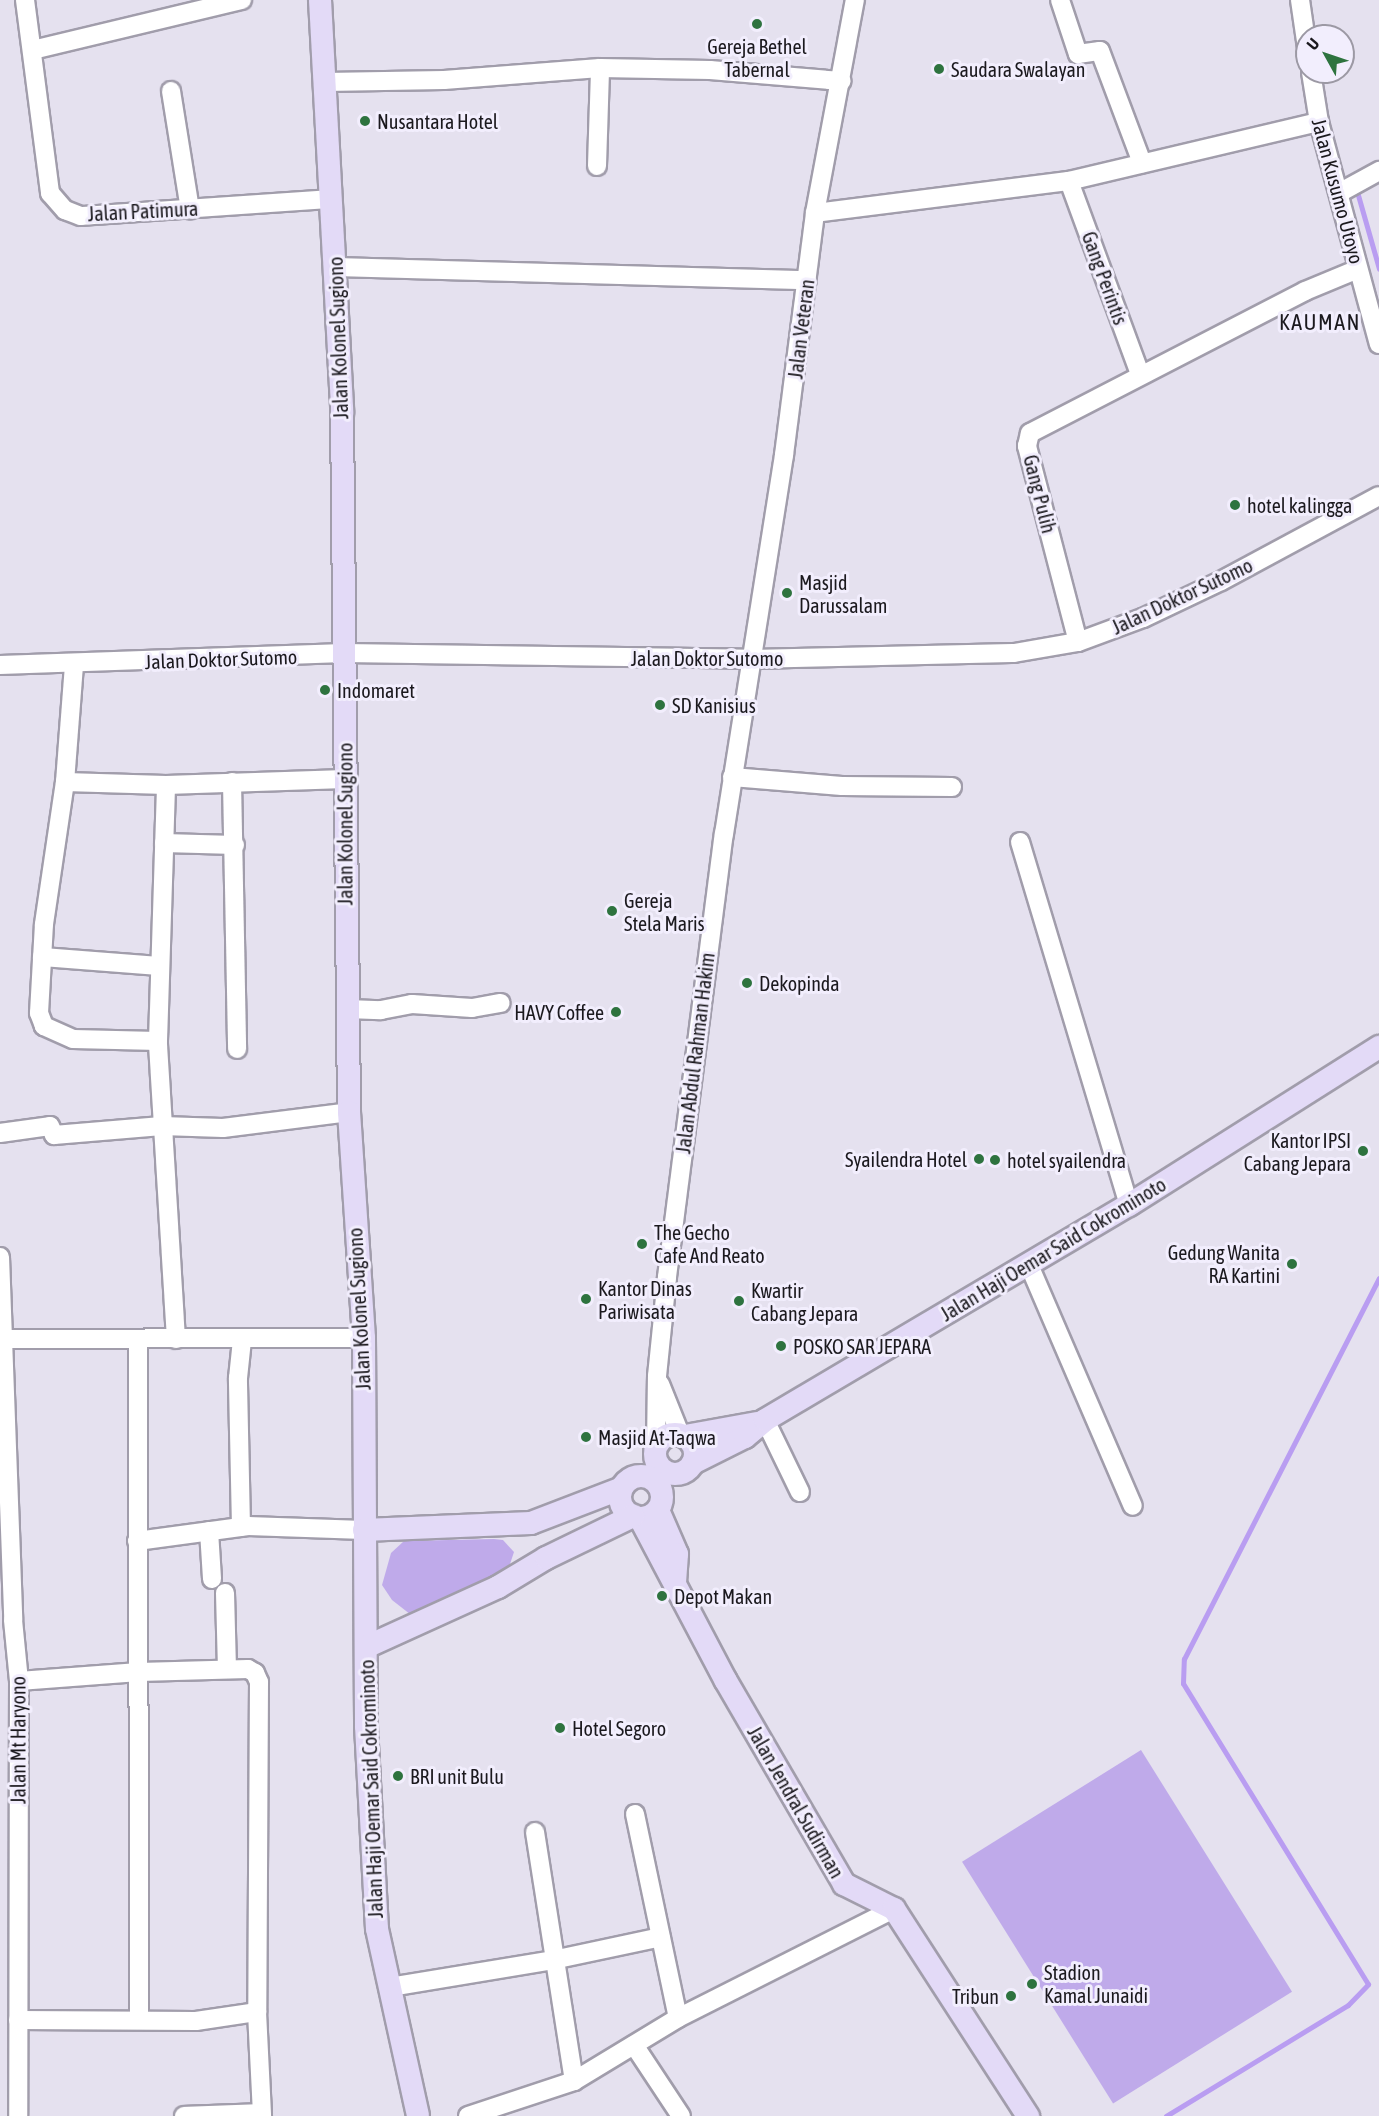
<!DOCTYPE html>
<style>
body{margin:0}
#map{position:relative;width:1379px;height:2116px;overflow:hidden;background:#e5e1ef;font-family:"Asap Condensed",sans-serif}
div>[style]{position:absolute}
.green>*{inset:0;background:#bfaaea;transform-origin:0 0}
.stream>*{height:5px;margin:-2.5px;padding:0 2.5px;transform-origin:2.5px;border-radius:2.5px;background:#b99df1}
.roads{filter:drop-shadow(2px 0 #a19dab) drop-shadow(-2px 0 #a19dab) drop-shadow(0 2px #a19dab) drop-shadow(0 -2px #a19dab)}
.minor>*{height:18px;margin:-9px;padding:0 9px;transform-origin:9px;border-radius:9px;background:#fff}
.major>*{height:22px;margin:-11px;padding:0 11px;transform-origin:11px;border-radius:11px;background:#e3daf7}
.major>.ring{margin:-11px;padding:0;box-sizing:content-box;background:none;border:22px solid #e3daf7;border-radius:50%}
.dots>*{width:16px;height:16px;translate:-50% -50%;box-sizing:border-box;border:3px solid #f2eefd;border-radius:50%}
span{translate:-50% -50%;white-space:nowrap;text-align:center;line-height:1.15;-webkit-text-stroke:6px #f2eefd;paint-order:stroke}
.poi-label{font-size:20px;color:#1b191e}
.left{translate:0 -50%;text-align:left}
.right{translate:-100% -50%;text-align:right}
.street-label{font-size:20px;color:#1b191e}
.quarter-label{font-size:22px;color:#1b191e;letter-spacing:1.5px}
.north{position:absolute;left:1295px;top:24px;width:60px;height:60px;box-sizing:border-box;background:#f2eefd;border:2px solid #9c99a4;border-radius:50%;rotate:310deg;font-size:16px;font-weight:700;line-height:24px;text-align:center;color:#1b191e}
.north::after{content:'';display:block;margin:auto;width:21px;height:27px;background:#2e733f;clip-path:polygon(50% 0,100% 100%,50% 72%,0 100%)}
</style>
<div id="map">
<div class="green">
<div style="clip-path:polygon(494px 1539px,503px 1540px,514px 1552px,508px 1570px,415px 1618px,392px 1600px,382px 1585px,391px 1553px,404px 1541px)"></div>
<div style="left:1141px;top:1750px;width:285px;height:211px;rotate:58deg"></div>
</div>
<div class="stream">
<div style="left:1356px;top:188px;width:84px;rotate:74.1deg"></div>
<div style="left:1166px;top:2116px;width:213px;rotate:-31.4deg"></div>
<div style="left:1348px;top:2005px;width:29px;rotate:-46deg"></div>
<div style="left:1368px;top:1984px;width:353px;rotate:-121.6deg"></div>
<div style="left:1183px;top:1683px;width:24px;rotate:-88deg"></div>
<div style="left:1184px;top:1659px;width:428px;rotate:-62.9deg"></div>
</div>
<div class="roads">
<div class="minor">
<div style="left:25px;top:0;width:195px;rotate:82.6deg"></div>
<div style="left:50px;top:193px;width:23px;rotate:49deg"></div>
<div style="left:65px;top:210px;width:17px;rotate:21deg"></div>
<div style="left:81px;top:216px;width:250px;rotate:-3.9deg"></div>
<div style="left:1060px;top:0;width:57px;rotate:71.6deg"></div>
<div style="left:1078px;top:54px;width:22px;rotate:-8deg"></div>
<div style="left:1100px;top:51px;width:120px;rotate:69.4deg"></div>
<div style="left:1300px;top:0;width:49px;rotate:81.7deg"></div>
<div style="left:33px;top:50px;width:215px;rotate:-13.5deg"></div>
<div style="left:1311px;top:72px;width:51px;rotate:80.9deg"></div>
<div style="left:1319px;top:122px;width:230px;rotate:74.9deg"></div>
<div style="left:325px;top:82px;width:119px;rotate:-1deg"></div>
<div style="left:444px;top:80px;width:156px;rotate:-4.4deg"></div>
<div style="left:600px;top:68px;width:110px;rotate:1deg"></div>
<div style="left:710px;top:70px;width:132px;rotate:4.8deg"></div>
<div style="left:171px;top:91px;width:120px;rotate:80.9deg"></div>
<div style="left:597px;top:166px;width:98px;rotate:-88.2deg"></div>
<div style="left:1069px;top:181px;width:206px;rotate:69.8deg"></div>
<div style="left:1339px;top:193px;width:46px;rotate:-28.8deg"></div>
<div style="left:815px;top:213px;width:256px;rotate:-7.2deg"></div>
<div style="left:1069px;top:181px;width:257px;rotate:-13.3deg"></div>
<div style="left:336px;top:267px;width:471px;rotate:1.6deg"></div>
<div style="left:1078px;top:642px;width:203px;rotate:-104.6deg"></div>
<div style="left:1027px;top:446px;width:13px;rotate:-77deg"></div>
<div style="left:1030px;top:433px;width:309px;rotate:-27.3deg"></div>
<div style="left:1305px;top:291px;width:57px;rotate:-22.5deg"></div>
<div style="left:0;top:665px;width:344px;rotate:-2deg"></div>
<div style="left:344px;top:653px;width:407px;rotate:0.8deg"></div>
<div style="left:751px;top:659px;width:263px;rotate:-1.3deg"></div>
<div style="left:1014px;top:653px;width:65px;rotate:-9.8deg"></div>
<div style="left:1078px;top:642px;width:69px;rotate:-20.3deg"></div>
<div style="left:1143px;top:618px;width:86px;rotate:-25.4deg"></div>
<div style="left:1221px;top:581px;width:179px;rotate:-28.3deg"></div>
<div style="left:732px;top:777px;width:110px;rotate:4.7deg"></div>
<div style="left:842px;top:786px;width:110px;rotate:0.5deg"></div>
<div style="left:65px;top:782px;width:117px;rotate:-85.6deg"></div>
<div style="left:232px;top:782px;width:267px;rotate:88.9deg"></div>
<div style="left:1020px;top:842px;width:379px;rotate:73.3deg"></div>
<div style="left:164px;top:843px;width:71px;rotate:1.6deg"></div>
<div style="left:42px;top:957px;width:118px;rotate:4.4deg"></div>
<div style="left:347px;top:1009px;width:34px;rotate:2deg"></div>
<div style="left:381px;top:1010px;width:32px;rotate:-11deg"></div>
<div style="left:412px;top:1004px;width:60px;rotate:3.8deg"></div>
<div style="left:472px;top:1008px;width:29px;rotate:-10deg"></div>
<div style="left:158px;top:1041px;width:256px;rotate:-88.2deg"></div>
<div style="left:0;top:1133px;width:50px;rotate:-8deg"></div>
<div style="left:50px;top:1126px;width:10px;rotate:66deg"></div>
<div style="left:54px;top:1135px;width:108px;rotate:-4.8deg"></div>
<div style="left:162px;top:1126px;width:61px;rotate:1.9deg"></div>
<div style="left:223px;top:1128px;width:127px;rotate:-7.2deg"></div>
<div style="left:0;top:1257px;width:363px;rotate:87.9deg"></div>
<div style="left:13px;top:1620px;width:61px;rotate:84.4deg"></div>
<div style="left:19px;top:1681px;width:435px;rotate:90.1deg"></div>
<div style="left:1029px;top:1265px;width:262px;rotate:66.7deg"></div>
<div style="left:3px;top:1339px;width:361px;rotate:-0.2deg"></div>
<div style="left:138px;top:1339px;width:681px;rotate:89.92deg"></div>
<div style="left:176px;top:1339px;width:299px;rotate:-93.5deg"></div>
<div style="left:158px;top:1041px;width:85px;rotate:-178.7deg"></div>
<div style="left:73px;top:1039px;width:32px;rotate:-156deg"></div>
<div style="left:44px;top:1026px;width:14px;rotate:-111deg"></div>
<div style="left:39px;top:1013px;width:89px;rotate:-86.8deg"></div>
<div style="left:44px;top:924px;width:144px;rotate:-81.6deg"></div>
<div style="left:65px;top:782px;width:101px;rotate:1.7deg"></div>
<div style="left:166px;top:785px;width:179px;rotate:-1.9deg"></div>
<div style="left:660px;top:1384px;width:54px;rotate:68.2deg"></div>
<div style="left:765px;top:1420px;width:80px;rotate:64.1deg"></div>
<div style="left:656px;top:1446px;width:70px;rotate:-89.2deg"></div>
<div style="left:657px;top:1376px;width:100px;rotate:-84.2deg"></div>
<div style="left:667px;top:1277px;width:447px;rotate:-82.7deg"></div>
<div style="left:724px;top:834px;width:384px;rotate:-81deg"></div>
<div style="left:784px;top:455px;width:244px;rotate:-82.7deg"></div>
<div style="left:815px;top:213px;width:217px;rotate:-79.4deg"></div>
<div style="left:241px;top:1527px;width:149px;rotate:-91.2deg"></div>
<div style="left:238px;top:1378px;width:39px;rotate:-84deg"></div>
<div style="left:209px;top:1531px;width:48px;rotate:86.4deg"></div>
<div style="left:137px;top:1541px;width:112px;rotate:-7.7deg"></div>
<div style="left:248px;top:1526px;width:116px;rotate:2deg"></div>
<div style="left:225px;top:1593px;width:76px;rotate:88.5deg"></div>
<div style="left:19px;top:1681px;width:120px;rotate:-4.3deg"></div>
<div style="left:139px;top:1672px;width:109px;rotate:-1.6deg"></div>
<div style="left:248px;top:1669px;width:8px;rotate:30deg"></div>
<div style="left:255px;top:1673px;width:10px;rotate:66deg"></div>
<div style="left:259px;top:1682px;width:330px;rotate:90.3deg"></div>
<div style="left:257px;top:2012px;width:104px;rotate:87.2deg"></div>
<div style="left:635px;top:1814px;width:208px;rotate:78.1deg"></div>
<div style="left:535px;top:1832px;width:252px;rotate:81.1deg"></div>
<div style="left:390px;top:1987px;width:165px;rotate:-9.4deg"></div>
<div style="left:553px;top:1960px;width:110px;rotate:-12deg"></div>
<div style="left:18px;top:2020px;width:178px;rotate:0.3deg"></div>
<div style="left:196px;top:2021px;width:62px;rotate:-8.4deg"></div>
<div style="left:634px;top:2045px;width:85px;rotate:56.5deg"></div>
<div style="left:184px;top:2116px;width:77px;rotate:-2.2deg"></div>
<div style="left:468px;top:2116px;width:112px;rotate:-18.3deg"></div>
<div style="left:574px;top:2081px;width:122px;rotate:-31.2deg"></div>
<div style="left:678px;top:2018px;width:242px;rotate:-26.8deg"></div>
</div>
<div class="major">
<div style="left:320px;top:0;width:412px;rotate:86.9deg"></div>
<div style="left:342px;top:411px;width:701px;rotate:89.43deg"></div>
<div style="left:349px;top:1112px;width:226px;rotate:86.2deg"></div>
<div style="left:364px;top:1338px;width:388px;rotate:89.7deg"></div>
<div style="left:366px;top:1726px;width:203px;rotate:86.9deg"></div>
<div style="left:377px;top:1929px;width:191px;rotate:77.6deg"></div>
<div class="ring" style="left:655px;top:1434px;width:18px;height:18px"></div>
<div style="left:685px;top:1436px;width:73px;rotate:-10.2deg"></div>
<div style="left:693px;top:1463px;width:58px;rotate:-26.6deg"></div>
<div style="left:745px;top:1437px;width:26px;rotate:-40deg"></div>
<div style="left:765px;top:1420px;width:423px;rotate:-30.6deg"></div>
<div style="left:1129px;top:1205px;width:296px;rotate:-32.3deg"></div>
<div class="ring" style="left:620px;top:1476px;width:20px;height:20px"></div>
<div style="left:658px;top:1510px;width:48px;rotate:66.6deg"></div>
<div style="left:677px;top:1554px;width:27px;rotate:94deg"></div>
<div style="left:640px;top:1518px;width:184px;rotate:62.2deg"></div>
<div style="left:726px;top:1681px;width:235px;rotate:59.8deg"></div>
<div style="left:844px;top:1884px;width:56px;rotate:26.6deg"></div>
<div style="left:894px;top:1909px;width:247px;rotate:57.1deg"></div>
<div style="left:364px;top:1530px;width:167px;rotate:-2.4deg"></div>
<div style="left:531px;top:1523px;width:97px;rotate:-21deg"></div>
<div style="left:366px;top:1647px;width:145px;rotate:-24.4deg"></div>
<div style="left:498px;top:1587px;width:56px;rotate:-31.1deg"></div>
<div style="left:546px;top:1558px;width:97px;rotate:-25.8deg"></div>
</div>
</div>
<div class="dots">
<div style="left:757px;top:24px;background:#2e733f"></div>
<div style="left:939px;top:69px;background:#2e733f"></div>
<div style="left:365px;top:121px;background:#2e733f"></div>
<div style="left:1235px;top:505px;background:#2e733f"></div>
<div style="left:787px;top:593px;background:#2e733f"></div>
<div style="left:325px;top:690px;background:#2e733f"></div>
<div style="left:660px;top:705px;background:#2e733f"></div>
<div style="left:612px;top:911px;background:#2e733f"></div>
<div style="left:747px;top:983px;background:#2e733f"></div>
<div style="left:616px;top:1012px;background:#2e733f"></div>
<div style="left:1363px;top:1151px;background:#2e733f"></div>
<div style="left:979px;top:1159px;background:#2e733f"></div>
<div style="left:995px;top:1160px;background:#2e733f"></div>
<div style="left:642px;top:1244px;background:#2e733f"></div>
<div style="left:1292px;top:1264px;background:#2e733f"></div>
<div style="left:586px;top:1299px;background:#2e733f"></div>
<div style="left:739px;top:1301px;background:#2e733f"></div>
<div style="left:781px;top:1346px;background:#2e733f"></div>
<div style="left:586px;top:1437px;background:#2e733f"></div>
<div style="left:662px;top:1596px;background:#2e733f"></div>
<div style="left:560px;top:1728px;background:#2e733f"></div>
<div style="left:398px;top:1776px;background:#2e733f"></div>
<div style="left:1032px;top:1984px;background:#2e733f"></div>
<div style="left:1011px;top:1996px;background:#2e733f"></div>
</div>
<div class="poi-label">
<span style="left:757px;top:58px">Gereja Bethel<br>Tabernal</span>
<span class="left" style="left:951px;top:69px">Saudara Swalayan</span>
<span class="left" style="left:377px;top:121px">Nusantara Hotel</span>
<span class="left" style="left:1247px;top:505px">hotel kalingga</span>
<span class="left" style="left:799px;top:594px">Masjid<br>Darussalam</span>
<span class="left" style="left:337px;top:690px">Indomaret</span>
<span class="left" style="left:672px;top:705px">SD Kanisius</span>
<span class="left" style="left:624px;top:912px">Gereja<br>Stela Maris</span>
<span class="left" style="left:759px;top:983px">Dekopinda</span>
<span class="right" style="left:604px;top:1012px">HAVY Coffee</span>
<span class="right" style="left:1351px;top:1152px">Kantor IPSI<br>Cabang Jepara</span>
<span class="right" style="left:967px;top:1159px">Syailendra Hotel</span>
<span class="left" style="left:1007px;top:1160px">hotel syailendra</span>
<span class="left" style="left:654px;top:1244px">The Gecho<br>Cafe And Reato</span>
<span class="right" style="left:1280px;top:1264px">Gedung Wanita<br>RA Kartini</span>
<span class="left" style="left:598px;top:1300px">Kantor Dinas<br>Pariwisata</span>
<span class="left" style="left:751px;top:1302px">Kwartir<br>Cabang Jepara</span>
<span class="left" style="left:793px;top:1346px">POSKO SAR JEPARA</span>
<span class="left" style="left:598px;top:1437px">Masjid At-Taqwa</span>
<span class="left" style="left:674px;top:1596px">Depot Makan</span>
<span class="left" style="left:572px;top:1728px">Hotel Segoro</span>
<span class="left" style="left:410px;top:1776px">BRI unit Bulu</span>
<span class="left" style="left:1044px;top:1984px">Stadion<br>Kamal Junaidi</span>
<span class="right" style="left:999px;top:1996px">Tribun</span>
</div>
<div class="street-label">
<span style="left:1338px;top:191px;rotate:75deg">Jalan Kusumo Utoyo</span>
<span style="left:143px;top:211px;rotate:-3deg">Jalan Patimura</span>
<span style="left:1105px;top:278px;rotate:70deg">Gang Perintis</span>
<span style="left:801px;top:329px;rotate:-83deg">Jalan Veteran</span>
<span style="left:338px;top:338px;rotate:-92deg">Jalan Kolonel Sugiono</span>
<span style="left:1040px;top:494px;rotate:76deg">Gang Pulih</span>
<span style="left:1182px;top:596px;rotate:-25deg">Jalan Doktor Sutomo</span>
<span style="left:707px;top:658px">Jalan Doktor Sutomo</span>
<span style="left:221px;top:659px;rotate:-2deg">Jalan Doktor Sutomo</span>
<span style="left:345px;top:824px;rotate:-90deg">Jalan Kolonel Sugiono</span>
<span style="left:695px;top:1053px;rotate:-83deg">Jalan Abdul Rahman Hakim</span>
<span style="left:1053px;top:1249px;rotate:-31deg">Jalan Haji Oemar Said Cokrominoto</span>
<span style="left:359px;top:1309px;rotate:-93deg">Jalan Kolonel Sugiono</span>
<span style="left:18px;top:1740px;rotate:-90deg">Jalan Mt Haryono</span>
<span style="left:371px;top:1789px;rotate:-92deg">Jalan Haji Oemar Said Cokrominoto</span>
<span style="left:796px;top:1802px;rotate:60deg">Jalan Jendral Sudirman</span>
</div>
<div class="quarter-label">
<span style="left:1320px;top:323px">KAUMAN</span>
</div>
<div class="north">U</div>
</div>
